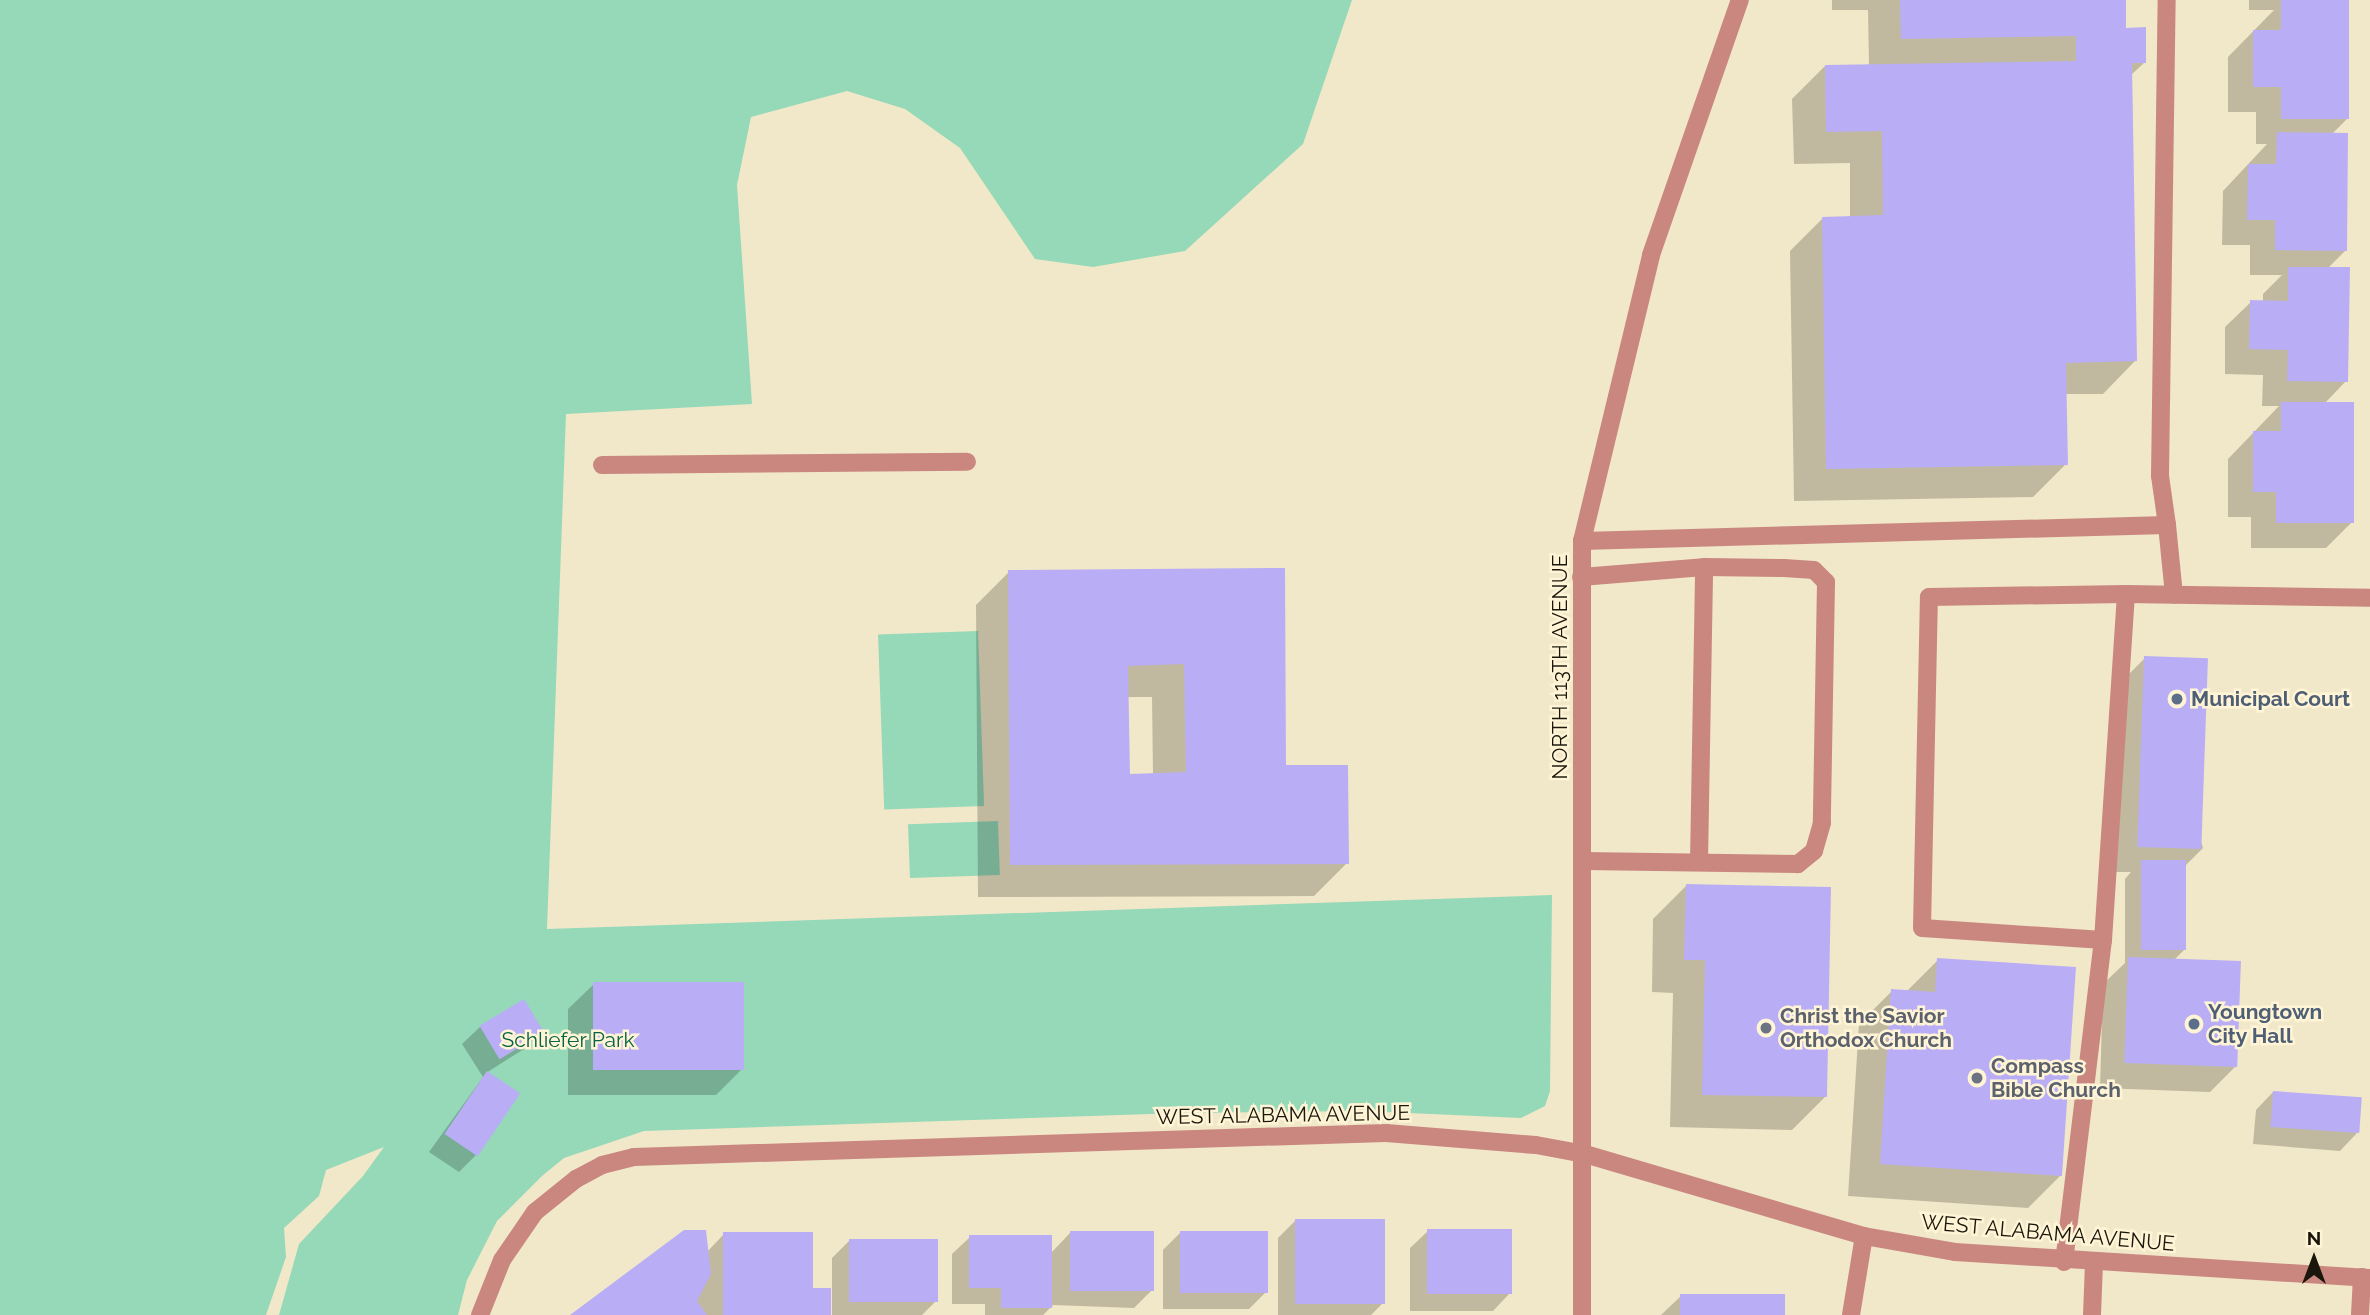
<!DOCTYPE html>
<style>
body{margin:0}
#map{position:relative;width:2370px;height:1315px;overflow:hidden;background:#f1e8c9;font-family:Raleway,sans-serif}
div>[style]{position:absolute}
.green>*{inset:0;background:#95d9b8;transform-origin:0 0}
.shadow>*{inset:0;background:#0003}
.building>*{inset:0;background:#b9aef5;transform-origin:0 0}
.minor>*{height:18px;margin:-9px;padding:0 9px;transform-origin:9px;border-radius:9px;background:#ca8780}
.dots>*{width:19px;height:19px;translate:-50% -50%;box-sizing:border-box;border:4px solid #fff5d6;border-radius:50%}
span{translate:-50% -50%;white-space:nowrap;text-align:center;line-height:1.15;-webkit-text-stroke:5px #fff5d6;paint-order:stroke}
.street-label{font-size:21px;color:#1a160b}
.service-label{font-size:21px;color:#4e5e75;font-weight:700}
.left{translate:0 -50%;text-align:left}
.worship-label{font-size:21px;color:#5b616d;font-weight:700}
.park-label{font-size:21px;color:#076345}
.north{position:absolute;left:2279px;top:1224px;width:70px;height:70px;-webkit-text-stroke:5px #fff5d6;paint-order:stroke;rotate:0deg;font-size:19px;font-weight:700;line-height:28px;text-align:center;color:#1a160b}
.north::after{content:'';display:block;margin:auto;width:24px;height:32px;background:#1a160b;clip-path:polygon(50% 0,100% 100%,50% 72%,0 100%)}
</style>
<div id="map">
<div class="green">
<div style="clip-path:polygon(0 0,1352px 0,1303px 144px,1185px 251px,1093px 267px,1035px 259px,960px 148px,905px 109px,847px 91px,751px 117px,737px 185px,752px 404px,566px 414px,547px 929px,1552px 895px,1550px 1091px,1545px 1106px,1521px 1118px,1363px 1111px,1181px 1113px,644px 1131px,564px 1158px,542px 1176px,497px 1221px,467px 1280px,458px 1315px,279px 1315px,299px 1244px,363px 1176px,384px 1147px,326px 1170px,319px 1196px,284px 1228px,286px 1257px,266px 1315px,0 1315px)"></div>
<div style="left:978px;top:631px;width:175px;height:100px;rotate:88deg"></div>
<div style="left:998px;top:821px;width:54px;height:90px;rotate:88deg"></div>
</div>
<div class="shadow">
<div style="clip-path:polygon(1832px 0,2124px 0,2124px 30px,2145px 62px,2130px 76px,2135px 361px,2103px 394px,2065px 394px,2066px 464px,2033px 497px,1794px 501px,1790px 251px,1822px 219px,1850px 218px,1850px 163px,1794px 164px,1792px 99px,1825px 66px,1869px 66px,1868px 10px,1832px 10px)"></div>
<div style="clip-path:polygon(2249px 0,2330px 0,2347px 119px,2331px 135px,2346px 250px,2327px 269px,2346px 381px,2324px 404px,2352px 522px,2326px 548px,2251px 548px,2251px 517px,2228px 517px,2228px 459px,2279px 406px,2262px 406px,2263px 375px,2225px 374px,2225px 327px,2251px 302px,2263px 302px,2263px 294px,2282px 275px,2250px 275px,2250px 245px,2222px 245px,2223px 191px,2267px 144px,2256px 144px,2256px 112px,2228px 112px,2228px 57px,2274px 10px,2249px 10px)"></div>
<div style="clip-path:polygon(evenodd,1283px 570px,1284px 766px,1347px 863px,1314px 896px,978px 897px,976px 605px,1009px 572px,1283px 570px,1126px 697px,1152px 697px,1153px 775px,1128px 776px,1126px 697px)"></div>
<div style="clip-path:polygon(2145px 658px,2203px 848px,2185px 866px,2185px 949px,2174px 960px,2236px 1066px,2210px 1092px,2100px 1088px,2103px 984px,2125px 963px,2125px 879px,2131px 872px,2116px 872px,2119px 684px)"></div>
<div style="clip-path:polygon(1686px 886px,1825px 1097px,1792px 1130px,1670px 1127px,1673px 993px,1652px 992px,1653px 919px)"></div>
<div style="clip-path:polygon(1938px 960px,2061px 1175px,2028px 1208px,1848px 1196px,1859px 1024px,1892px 991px,1906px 992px)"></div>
<div style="clip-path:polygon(594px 984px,742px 1069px,716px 1095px,568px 1095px,568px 1009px)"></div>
<div style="clip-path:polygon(480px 1027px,542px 1031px,524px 1049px,486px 1073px,476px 1155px,459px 1172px,429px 1152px,483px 1077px,462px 1044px)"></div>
<div style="clip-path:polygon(2273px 1092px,2357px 1133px,2340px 1151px,2253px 1144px,2256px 1110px)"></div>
<div style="clip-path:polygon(1296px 1220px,1383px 1303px,1371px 1315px,1278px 1315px,1278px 1238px)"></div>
<div style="clip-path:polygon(1428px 1231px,1510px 1293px,1493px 1311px,1410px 1311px,1410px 1248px)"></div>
<div style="clip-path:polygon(1070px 1233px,1152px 1290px,1134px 1308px,1053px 1305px,1043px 1315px,985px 1315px,985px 1304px,952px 1304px,952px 1254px,970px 1237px,1051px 1253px)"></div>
<div style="clip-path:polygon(1180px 1233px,1266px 1292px,1249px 1309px,1163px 1309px,1163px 1250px)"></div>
<div style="clip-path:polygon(724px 1234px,811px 1289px,829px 1315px,573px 1315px,707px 1252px)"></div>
<div style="clip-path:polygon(850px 1240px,936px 1301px,922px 1315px,832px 1315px,832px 1258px)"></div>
<div style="clip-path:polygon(1681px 1296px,1783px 1315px,1661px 1315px)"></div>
</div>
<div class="building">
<div style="clip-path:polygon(1900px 0,2126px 0,2126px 28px,2146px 27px,2146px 63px,2132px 63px,2137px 361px,2066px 363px,2068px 465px,1826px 469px,1822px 217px,1883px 215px,1882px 131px,1826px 132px,1825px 65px,2076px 61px,2076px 36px,1901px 39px)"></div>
<div style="clip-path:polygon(2281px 0,2349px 0,2349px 119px,2281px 119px,2281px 87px,2253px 87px,2253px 30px,2281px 30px)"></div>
<div style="clip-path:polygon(2277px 132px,2348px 133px,2347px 251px,2275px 250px,2275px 220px,2247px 220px,2248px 164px,2276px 164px)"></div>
<div style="clip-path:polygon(2288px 267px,2350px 267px,2348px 382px,2287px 381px,2288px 350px,2249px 349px,2250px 300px,2288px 301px)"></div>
<div style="clip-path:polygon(2281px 402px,2354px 402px,2354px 523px,2276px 523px,2276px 492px,2253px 492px,2253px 431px,2281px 431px)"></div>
<div style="clip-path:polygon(evenodd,1285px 568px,1286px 765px,1348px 765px,1349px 864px,1010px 865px,1008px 570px,1285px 568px,1184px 664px,1186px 772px,1130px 774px,1128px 666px,1184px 664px)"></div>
<div style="left:2144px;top:656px;width:64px;height:191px;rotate:2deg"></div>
<div style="left:2141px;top:860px;width:45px;height:90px"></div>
<div style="clip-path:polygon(1686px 884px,1831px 887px,1827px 1097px,1702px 1095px,1705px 960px,1684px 960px)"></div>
<div style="left:2128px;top:957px;width:113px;height:106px;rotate:2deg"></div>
<div style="clip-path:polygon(1937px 958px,2076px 967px,2062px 1176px,1880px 1164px,1891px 989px,1935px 992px)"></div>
<div style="left:593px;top:982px;width:151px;height:88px"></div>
<div style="left:524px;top:999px;width:39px;height:52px;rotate:59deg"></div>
<div style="left:487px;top:1071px;width:40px;height:76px;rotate:34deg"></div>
<div style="left:2273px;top:1091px;width:89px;height:36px;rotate:4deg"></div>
<div style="left:1295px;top:1219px;width:90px;height:85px"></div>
<div style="left:1427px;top:1229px;width:85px;height:65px"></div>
<div style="clip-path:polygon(684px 1230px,706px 1230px,711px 1274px,697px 1301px,707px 1315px,570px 1315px)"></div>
<div style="left:1070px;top:1231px;width:84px;height:60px"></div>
<div style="left:1180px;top:1231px;width:88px;height:62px"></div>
<div style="clip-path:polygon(723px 1232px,813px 1232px,813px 1288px,831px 1288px,831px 1315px,723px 1315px)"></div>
<div style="clip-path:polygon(969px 1235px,1052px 1235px,1052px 1308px,1001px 1308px,1001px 1288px,969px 1288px)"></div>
<div style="left:849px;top:1239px;width:89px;height:63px"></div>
<div style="left:1680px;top:1294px;width:105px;height:21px"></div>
</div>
<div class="minor">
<div style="left:602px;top:465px;width:365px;rotate:-0.5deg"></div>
<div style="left:2167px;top:525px;width:70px;rotate:84.3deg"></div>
<div style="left:1582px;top:541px;width:585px;rotate:-1.57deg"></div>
<div style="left:2167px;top:525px;width:49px;rotate:-98.1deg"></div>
<div style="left:2160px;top:476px;width:476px;rotate:-89.2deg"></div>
<div style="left:1581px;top:577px;width:123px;rotate:-4.6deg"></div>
<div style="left:1704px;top:567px;width:80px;rotate:0.7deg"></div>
<div style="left:1784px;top:568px;width:30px;rotate:4deg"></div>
<div style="left:1814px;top:570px;width:17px;rotate:45deg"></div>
<div style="left:1826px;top:582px;width:241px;rotate:91deg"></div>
<div style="left:1822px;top:823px;width:29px;rotate:106deg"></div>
<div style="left:1814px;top:851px;width:21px;rotate:141deg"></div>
<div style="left:1798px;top:864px;width:214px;rotate:-179.2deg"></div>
<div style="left:2126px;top:594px;width:347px;rotate:93.8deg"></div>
<div style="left:2103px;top:940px;width:181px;rotate:-176.2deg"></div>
<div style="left:1922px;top:928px;width:331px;rotate:-88.8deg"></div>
<div style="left:1929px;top:597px;width:197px;rotate:-0.9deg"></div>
<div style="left:2126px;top:594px;width:244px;rotate:0.9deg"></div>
<div style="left:1699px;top:862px;width:295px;rotate:-89deg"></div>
<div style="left:2064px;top:1262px;width:324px;rotate:-83.1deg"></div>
<div style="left:480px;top:1315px;width:59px;rotate:-68.2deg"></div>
<div style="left:502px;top:1260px;width:58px;rotate:-55.5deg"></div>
<div style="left:535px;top:1212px;width:53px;rotate:-38.8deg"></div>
<div style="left:576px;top:1179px;width:30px;rotate:-28deg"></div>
<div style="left:602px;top:1165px;width:33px;rotate:-14deg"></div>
<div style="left:634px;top:1157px;width:752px;rotate:-1.83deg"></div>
<div style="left:1386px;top:1133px;width:150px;rotate:4.6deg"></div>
<div style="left:1536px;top:1145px;width:50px;rotate:10.4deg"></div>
<div style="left:1585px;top:1154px;width:291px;rotate:16.4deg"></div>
<div style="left:1864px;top:1236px;width:92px;rotate:10deg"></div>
<div style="left:1955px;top:1252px;width:416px;rotate:3.6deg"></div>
<div style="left:1582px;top:1315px;width:774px;rotate:-90deg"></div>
<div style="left:1582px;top:541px;width:294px;rotate:-76.4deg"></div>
<div style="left:1651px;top:255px;width:270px;rotate:-70.8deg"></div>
<div style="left:1851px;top:1315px;width:80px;rotate:-80.7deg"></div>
<div style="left:2092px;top:1315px;width:51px;rotate:-87.8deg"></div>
<div style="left:2360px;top:1315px;width:38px;rotate:-87deg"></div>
</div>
<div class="dots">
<div style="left:2177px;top:699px;background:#5c6f8a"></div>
<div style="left:2194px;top:1024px;background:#5c6f8a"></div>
<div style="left:1766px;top:1028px;background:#6b7280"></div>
<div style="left:1977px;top:1078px;background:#6b7280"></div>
</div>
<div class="street-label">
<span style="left:1560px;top:667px;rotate:-90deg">NORTH 113TH AVENUE</span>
<span style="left:1283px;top:1115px;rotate:-1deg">WEST ALABAMA AVENUE</span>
<span style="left:2048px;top:1233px;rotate:5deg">WEST ALABAMA AVENUE</span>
</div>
<div class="service-label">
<span class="left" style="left:2191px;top:699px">Municipal Court</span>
<span class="left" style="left:2208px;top:1024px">Youngtown<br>City Hall</span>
</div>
<div class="worship-label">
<span class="left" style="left:1780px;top:1028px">Christ the Savior<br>Orthodox Church</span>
<span class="left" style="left:1991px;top:1078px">Compass<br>Bible Church</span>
</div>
<div class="park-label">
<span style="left:568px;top:1040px">Schliefer Park</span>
</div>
<div class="north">N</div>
</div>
